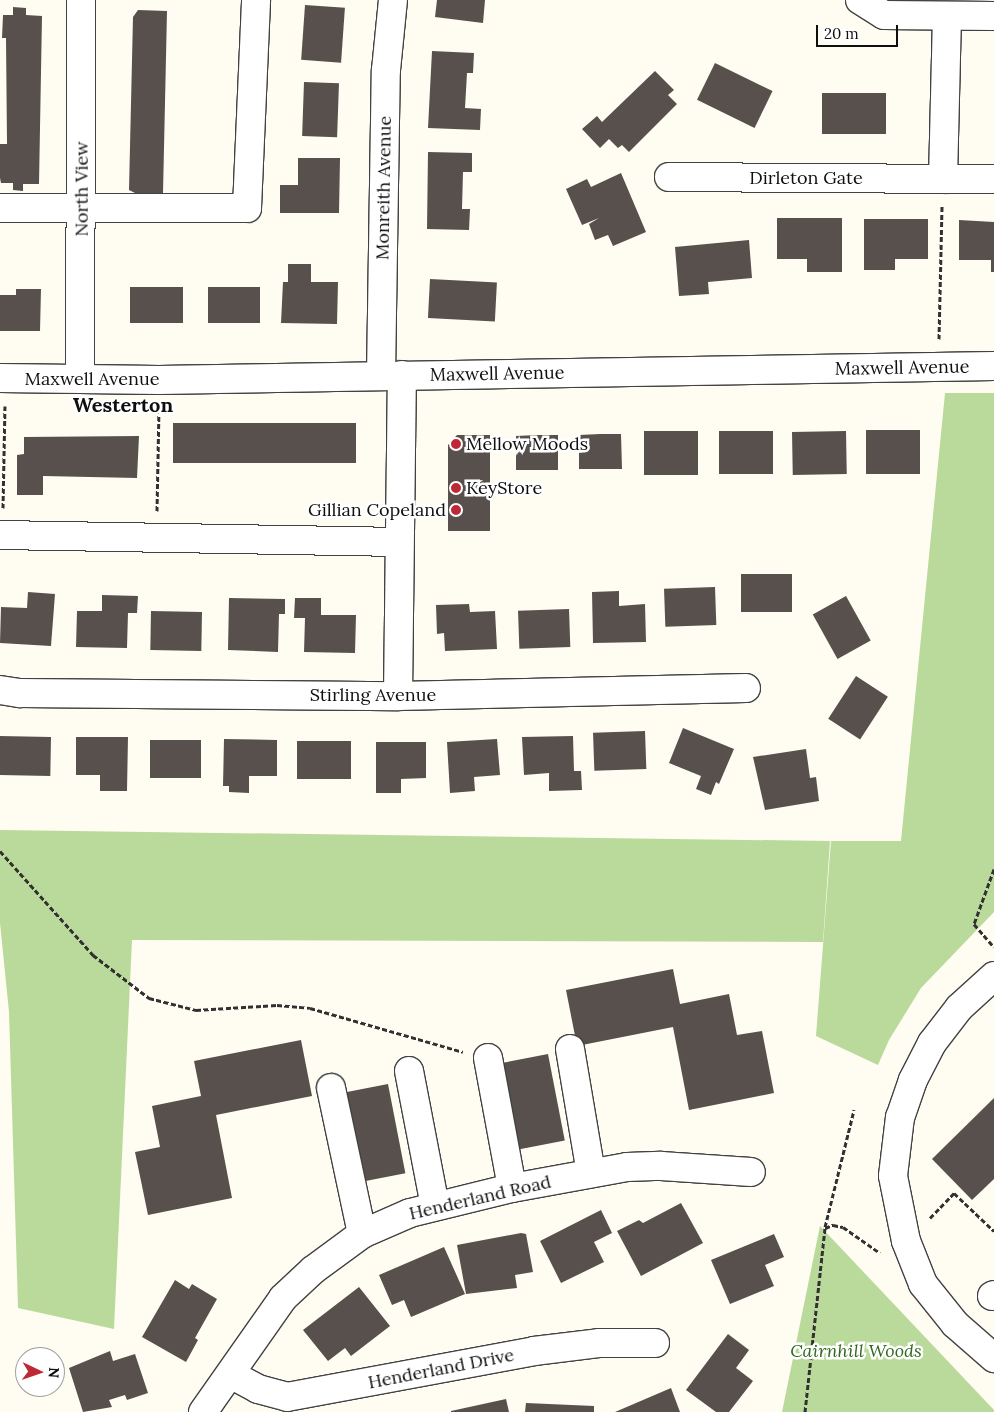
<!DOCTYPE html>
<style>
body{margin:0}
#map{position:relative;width:994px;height:1412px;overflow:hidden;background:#fffcf2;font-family:Lora,serif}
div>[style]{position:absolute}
.forest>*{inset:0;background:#bada9b}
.building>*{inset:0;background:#58504c;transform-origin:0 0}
.path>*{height:3px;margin-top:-1.5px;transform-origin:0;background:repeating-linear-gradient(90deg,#313131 0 5px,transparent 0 7.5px)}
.roads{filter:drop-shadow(1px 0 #424242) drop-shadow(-1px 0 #424242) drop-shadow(0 1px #424242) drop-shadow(0 -1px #424242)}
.minor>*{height:28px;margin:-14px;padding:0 14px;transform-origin:14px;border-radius:14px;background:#fff}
.dots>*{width:14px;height:14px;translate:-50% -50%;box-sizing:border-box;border:2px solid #fff;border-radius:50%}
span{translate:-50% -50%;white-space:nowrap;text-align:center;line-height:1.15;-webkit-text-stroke:5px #fff;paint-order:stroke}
.street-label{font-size:18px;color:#0f0f0f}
.poi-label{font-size:18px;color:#0f0f0f}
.left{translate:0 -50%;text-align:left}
.right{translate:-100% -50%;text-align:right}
.park-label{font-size:18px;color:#326720;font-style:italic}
.quarter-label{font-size:20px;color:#0f0f0f;font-weight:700}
.north{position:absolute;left:15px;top:1347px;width:50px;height:50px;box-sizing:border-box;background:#fff;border:1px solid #9f9f9f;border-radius:50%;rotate:93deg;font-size:14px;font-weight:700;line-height:20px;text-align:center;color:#0f0f0f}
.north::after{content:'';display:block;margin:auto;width:18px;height:22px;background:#be2937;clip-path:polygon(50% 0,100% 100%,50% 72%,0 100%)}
.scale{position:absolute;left:816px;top:25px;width:82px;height:22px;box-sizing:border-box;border:2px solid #0f0f0f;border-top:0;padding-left:6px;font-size:15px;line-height:18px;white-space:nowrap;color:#0f0f0f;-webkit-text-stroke:4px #fff;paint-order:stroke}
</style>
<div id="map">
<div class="forest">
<div style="clip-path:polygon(945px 393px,994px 393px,994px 912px,921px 988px,889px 1040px,878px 1065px,816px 1036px,831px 841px,901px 841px)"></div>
<div style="clip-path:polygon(0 830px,830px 841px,823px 942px,132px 940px,114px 1329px,18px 1308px,9px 1012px,0 923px)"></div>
<div style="clip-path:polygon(820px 1226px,994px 1410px,994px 1412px,782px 1412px)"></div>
</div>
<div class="building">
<div style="clip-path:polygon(437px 0,485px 0,483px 23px,435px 17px)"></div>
<div style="left:305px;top:5px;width:40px;height:55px;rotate:4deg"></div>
<div style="clip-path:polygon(13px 7px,26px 8px,26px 15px,42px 16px,39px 184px,23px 184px,23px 191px,13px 190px,13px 183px,1px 183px,0 178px,0 144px,7px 144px,6px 38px,2px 38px,3px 15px,13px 15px)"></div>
<div style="clip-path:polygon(138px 10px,167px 11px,163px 193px,135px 193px,129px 190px,133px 17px)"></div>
<div style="clip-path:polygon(432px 51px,474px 53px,473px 73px,467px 73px,465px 108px,481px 109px,480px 130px,428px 128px)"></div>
<div style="left:715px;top:63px;width:64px;height:41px;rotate:26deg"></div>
<div style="clip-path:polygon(655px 71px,674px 90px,668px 95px,677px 104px,629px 152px,622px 145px,618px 148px,609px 139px,600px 148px,582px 129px,597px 116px,602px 122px)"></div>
<div style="left:304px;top:82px;width:35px;height:54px;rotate:2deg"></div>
<div style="left:822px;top:93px;width:64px;height:41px"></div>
<div style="clip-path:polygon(428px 152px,472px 153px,472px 172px,463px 172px,462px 209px,470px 209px,469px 230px,427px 229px)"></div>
<div style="clip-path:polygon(298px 158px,340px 158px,339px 213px,280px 213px,280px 185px,298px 185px)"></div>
<div style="clip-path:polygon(621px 173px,646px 232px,613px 246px,608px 235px,595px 240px,589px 224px,599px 218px,582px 225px,566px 189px,587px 179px,591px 187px)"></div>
<div style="clip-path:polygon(777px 218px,842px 218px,842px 272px,807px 272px,807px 259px,777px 259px)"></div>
<div style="clip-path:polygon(864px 219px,928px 219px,928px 259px,895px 259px,895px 270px,864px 270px)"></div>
<div style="clip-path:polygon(959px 220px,994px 222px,994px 272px,991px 272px,991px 260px,959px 260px)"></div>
<div style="clip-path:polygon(749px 240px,752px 278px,708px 282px,709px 294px,679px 296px,675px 247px)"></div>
<div style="clip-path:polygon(288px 264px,311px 264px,311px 282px,338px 282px,337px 324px,281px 323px,283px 282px,288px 282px)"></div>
<div style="left:430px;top:279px;width:67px;height:39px;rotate:3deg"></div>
<div style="left:130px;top:287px;width:53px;height:36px"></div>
<div style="left:208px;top:287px;width:52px;height:36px"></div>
<div style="clip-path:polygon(16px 289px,41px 289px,40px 331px,0 331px,0 295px,16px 295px)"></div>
<div style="left:173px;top:423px;width:183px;height:40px"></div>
<div style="left:920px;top:430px;width:44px;height:54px;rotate:90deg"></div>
<div style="left:698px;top:431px;width:44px;height:54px;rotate:90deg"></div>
<div style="left:719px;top:431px;width:54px;height:43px"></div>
<div style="left:846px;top:431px;width:43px;height:54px;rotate:89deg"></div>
<div style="clip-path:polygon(600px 434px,621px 434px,622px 469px,579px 469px,579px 435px)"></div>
<div style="clip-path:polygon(457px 435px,490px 435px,490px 531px,448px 531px,448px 445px)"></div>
<div style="clip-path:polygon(537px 435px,558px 435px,558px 470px,516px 470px,516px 436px)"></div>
<div style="clip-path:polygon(139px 436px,137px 478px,43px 476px,43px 495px,17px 495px,17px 455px,24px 454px,24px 437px)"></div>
<div style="left:741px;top:574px;width:51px;height:38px"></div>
<div style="left:715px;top:587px;width:38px;height:51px;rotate:88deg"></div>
<div style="clip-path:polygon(619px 591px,619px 606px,645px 604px,646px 642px,593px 643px,592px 592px)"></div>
<div style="clip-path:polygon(28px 592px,55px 594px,51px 646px,0 643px,1px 607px,27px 608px)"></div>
<div style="clip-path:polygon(102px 595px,138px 596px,137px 613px,128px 613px,127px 648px,76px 647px,77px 611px,102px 611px)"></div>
<div style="left:846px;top:596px;width:51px;height:38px;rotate:61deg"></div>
<div style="clip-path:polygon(229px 598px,285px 599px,285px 614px,279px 614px,278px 652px,228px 650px)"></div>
<div style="clip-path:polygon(295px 598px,321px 598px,321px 615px,356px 615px,355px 653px,304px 652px,305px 618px,294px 618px)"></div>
<div style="clip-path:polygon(469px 604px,470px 612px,495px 611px,497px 649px,445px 651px,444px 633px,437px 634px,436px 605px)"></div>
<div style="left:569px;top:609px;width:38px;height:51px;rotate:88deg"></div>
<div style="left:151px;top:611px;width:51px;height:39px;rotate:1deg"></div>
<div style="left:856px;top:676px;width:38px;height:51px;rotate:33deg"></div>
<div style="clip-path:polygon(683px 728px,734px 749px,719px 784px,716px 782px,711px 795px,696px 789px,701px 776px,669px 763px)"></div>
<div style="left:645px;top:731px;width:38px;height:52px;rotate:88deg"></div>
<div style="left:0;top:736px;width:51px;height:39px;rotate:1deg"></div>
<div style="clip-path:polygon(573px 736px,574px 771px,581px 771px,582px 790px,549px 791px,549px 773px,524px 775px,522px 737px)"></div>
<div style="clip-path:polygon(76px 737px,128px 737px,127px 791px,100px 791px,100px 775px,76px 775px)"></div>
<div style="clip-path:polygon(224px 739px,277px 740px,277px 776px,249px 776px,249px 793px,229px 792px,229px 786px,223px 786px)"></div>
<div style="clip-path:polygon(497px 739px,500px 775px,474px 777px,475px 791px,450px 793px,447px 742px)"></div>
<div style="left:150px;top:740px;width:51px;height:38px"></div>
<div style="left:297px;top:741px;width:54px;height:38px"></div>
<div style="clip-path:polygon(376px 742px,426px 742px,426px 778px,401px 779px,401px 793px,376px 793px)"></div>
<div style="clip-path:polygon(806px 749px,810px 778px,816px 777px,819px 801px,765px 810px,753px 757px)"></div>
<div style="clip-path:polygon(673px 969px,680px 1004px,729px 994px,737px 1035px,762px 1031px,774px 1093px,689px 1110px,673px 1027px,577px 1046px,566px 990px)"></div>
<div style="clip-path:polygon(301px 1040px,312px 1096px,216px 1115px,232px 1198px,148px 1215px,135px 1152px,160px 1147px,152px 1106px,201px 1096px,194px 1061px)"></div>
<div style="left:548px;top:1054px;width:88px;height:50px;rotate:79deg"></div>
<div style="left:388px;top:1084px;width:91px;height:51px;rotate:79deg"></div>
<div style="clip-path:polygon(994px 1098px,994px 1179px,972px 1200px,932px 1159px)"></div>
<div style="clip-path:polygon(681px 1203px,703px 1243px,641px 1276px,617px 1231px,639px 1220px,643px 1223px)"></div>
<div style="clip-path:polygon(601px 1210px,612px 1233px,594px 1242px,604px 1262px,561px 1283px,540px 1241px)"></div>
<div style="clip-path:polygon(521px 1233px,526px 1234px,533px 1272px,515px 1275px,517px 1288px,466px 1294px,457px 1245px)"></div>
<div style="clip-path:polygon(774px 1234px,784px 1257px,765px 1265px,774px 1286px,730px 1304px,711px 1260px)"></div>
<div style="clip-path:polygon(444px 1247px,465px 1294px,411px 1317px,404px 1300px,392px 1305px,379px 1275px)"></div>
<div style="clip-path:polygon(175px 1280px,189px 1289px,192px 1284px,217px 1299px,195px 1338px,198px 1340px,186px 1362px,142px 1337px)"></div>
<div style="clip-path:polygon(359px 1287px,390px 1326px,351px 1356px,345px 1348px,328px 1361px,303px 1330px)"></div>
<div style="clip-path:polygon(728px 1334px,749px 1350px,736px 1368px,753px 1381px,729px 1412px,716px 1412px,686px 1390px)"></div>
<div style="clip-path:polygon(110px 1351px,113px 1361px,135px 1354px,148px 1393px,127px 1400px,125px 1395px,109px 1400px,112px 1407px,83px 1412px,69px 1368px)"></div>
<div style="clip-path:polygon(671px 1388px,680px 1412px,615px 1412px)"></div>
<div style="clip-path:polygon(506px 1399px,509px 1412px,451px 1412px,451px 1411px)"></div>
<div style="clip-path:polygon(526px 1403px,594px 1406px,594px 1412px,525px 1412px)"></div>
</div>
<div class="path">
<div style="left:939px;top:339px;width:134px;rotate:-88.7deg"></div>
<div style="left:3px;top:508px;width:102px;rotate:-88.9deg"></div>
<div style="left:157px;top:511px;width:103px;rotate:-88.9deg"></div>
<div style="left:0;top:851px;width:140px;rotate:48.2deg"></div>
<div style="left:93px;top:955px;width:71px;rotate:37.5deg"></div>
<div style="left:149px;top:998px;width:49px;rotate:14.3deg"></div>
<div style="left:196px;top:1010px;width:81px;rotate:-3.5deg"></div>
<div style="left:277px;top:1005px;width:33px;rotate:5deg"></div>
<div style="left:310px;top:1008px;width:159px;rotate:16deg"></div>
<div style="left:994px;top:869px;width:59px;rotate:110deg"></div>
<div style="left:974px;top:924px;width:30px;rotate:49deg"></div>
<div style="left:930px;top:1218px;width:35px;rotate:-46deg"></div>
<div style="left:954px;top:1193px;width:55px;rotate:43.5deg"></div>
<div style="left:825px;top:1227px;width:121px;rotate:-76.1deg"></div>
<div style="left:805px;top:1412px;width:185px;rotate:-83.8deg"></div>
<div style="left:825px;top:1228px;width:9px;rotate:-21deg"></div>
<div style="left:833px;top:1225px;width:10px;rotate:11deg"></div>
<div style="left:843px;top:1227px;width:45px;rotate:35.1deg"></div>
</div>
<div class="roads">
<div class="minor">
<div style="left:860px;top:0;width:28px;rotate:32deg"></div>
<div style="left:884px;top:15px;width:110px;rotate:0.5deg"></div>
<div style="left:669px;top:177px;width:325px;rotate:0.4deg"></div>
<div style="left:943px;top:179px;width:162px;rotate:-88.6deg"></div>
<div style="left:0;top:208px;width:247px"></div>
<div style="left:247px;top:208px;width:208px;rotate:-87.5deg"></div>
<div style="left:381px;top:376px;width:306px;rotate:-89.1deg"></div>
<div style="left:386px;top:70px;width:70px;rotate:-84.3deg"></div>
<div style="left:0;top:378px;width:159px;rotate:0.7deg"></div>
<div style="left:159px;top:380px;width:835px;rotate:-0.96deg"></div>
<div style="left:80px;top:378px;width:378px;rotate:-89.8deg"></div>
<div style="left:0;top:535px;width:399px;rotate:1deg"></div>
<div style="left:0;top:690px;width:20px;rotate:9deg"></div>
<div style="left:20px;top:693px;width:378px;rotate:0.5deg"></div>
<div style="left:398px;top:696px;width:348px;rotate:-1.3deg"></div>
<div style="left:398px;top:696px;width:321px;rotate:-89.3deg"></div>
<div style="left:994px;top:976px;width:47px;rotate:137.6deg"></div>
<div style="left:959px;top:1008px;width:44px;rotate:127.6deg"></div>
<div style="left:932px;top:1043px;width:42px;rotate:117.2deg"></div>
<div style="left:913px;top:1080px;width:39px;rotate:109deg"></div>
<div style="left:900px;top:1117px;width:59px;rotate:96.8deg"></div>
<div style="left:893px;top:1176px;width:66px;rotate:78.7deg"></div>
<div style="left:906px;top:1241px;width:46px;rotate:68.4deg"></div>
<div style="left:923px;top:1284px;width:51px;rotate:51.3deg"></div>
<div style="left:955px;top:1324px;width:52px;rotate:41.1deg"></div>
<div style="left:570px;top:1049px;width:126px;rotate:80.4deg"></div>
<div style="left:488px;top:1058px;width:132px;rotate:79.5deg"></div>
<div style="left:409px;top:1071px;width:137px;rotate:79.1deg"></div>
<div style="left:331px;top:1088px;width:149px;rotate:78deg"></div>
<div style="left:992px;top:1296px;width:2px;rotate:-27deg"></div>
<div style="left:232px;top:1375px;width:30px;rotate:28deg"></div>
<div style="left:258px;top:1389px;width:30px;rotate:15deg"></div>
<div style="left:287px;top:1397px;width:251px;rotate:-10.5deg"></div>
<div style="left:534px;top:1351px;width:65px;rotate:-7deg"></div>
<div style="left:599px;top:1343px;width:56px"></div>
<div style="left:203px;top:1412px;width:139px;rotate:-54.9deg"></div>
<div style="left:283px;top:1298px;width:41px;rotate:-43deg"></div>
<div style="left:313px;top:1270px;width:61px;rotate:-36.3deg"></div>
<div style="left:362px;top:1234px;width:52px;rotate:-23.6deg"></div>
<div style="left:410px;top:1213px;width:105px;rotate:-13.8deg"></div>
<div style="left:512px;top:1188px;width:117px;rotate:-10.3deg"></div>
<div style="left:627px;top:1167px;width:34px;rotate:-2deg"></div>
<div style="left:661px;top:1166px;width:90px;rotate:3.8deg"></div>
</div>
</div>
<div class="dots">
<div style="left:456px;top:444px;background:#be2937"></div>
<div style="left:456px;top:488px;background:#be2937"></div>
<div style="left:456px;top:510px;background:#be2937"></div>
</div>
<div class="street-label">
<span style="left:806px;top:178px">Dirleton Gate</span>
<span style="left:384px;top:188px;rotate:-89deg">Monreith Avenue</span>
<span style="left:82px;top:189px;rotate:-90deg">North View</span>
<span style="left:902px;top:368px;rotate:-1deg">Maxwell Avenue</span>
<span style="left:497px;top:374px;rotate:-1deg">Maxwell Avenue</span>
<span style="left:92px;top:379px">Maxwell Avenue</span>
<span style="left:373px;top:695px">Stirling Avenue</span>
<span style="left:480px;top:1198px;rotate:-13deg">Henderland Road</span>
<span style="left:441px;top:1369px;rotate:-11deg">Henderland Drive</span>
</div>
<div class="poi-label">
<span class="left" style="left:466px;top:444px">Mellow Moods</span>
<span class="left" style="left:466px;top:488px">KeyStore</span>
<span class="right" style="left:446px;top:510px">Gillian Copeland</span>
</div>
<div class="park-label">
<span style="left:856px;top:1351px">Cairnhill Woods</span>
</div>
<div class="quarter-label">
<span style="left:123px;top:404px">Westerton</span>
</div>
<div class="north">N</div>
<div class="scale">20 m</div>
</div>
